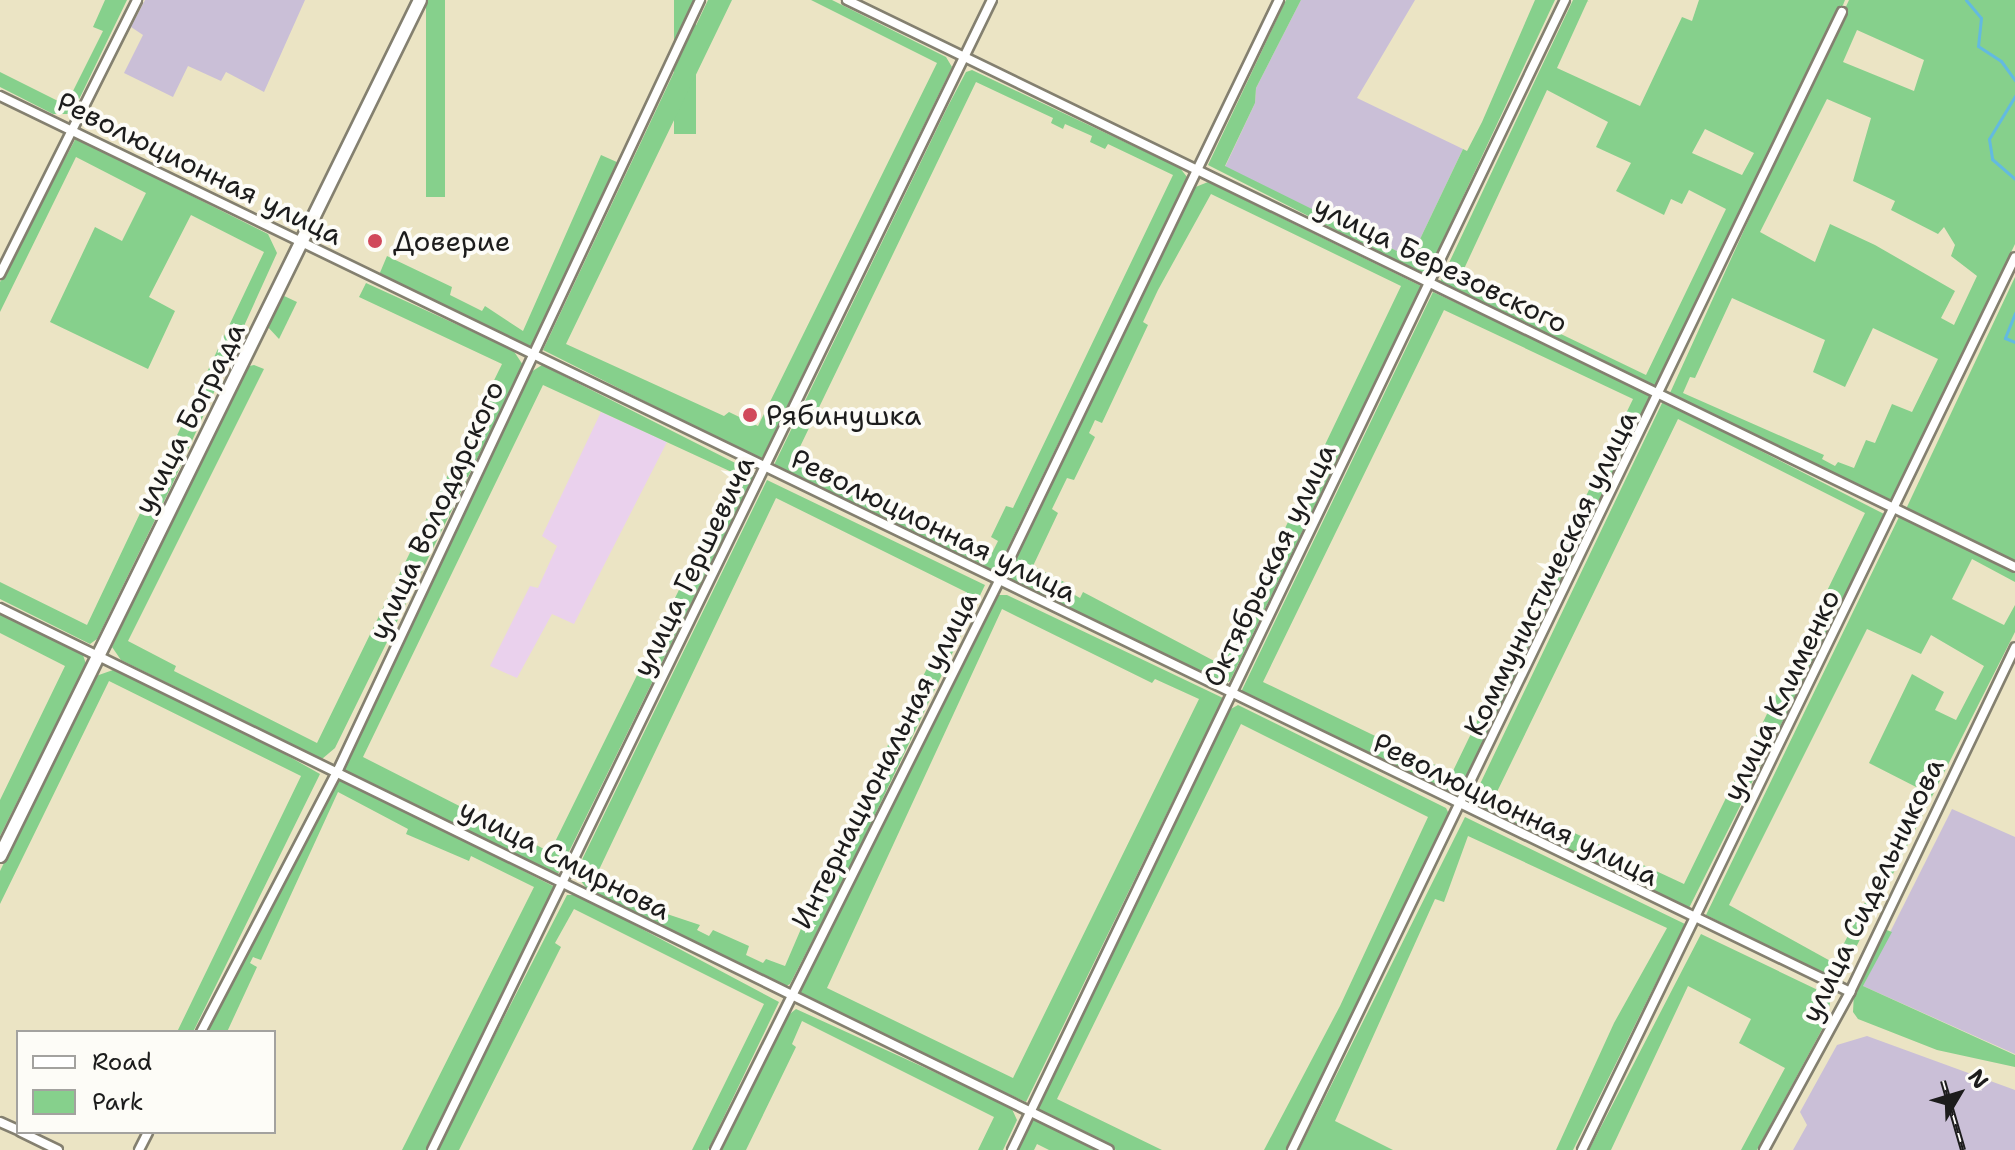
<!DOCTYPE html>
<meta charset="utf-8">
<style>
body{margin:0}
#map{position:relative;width:2015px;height:1150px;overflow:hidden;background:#ebe4c4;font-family:"Shantell Sans",sans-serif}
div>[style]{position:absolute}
.built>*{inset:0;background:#ead1ed}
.industrial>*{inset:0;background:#cabfd7}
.green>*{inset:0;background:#86d08c;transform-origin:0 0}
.stream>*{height:3px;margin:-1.5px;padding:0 1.5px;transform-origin:1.5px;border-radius:1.5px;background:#63bae0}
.roads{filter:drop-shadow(2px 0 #848070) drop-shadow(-2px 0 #848070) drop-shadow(0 2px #848070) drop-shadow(0 -2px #848070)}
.street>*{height:8px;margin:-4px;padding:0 4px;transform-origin:4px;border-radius:4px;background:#fff}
.secondary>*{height:12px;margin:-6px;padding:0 6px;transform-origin:6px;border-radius:6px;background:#fff}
.rail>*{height:6px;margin-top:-3px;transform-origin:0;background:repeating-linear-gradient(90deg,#fdfcf7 0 9px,#1c1c1c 0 18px);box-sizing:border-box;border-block:2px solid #1c1c1c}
.dots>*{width:22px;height:22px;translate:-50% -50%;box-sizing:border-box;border:4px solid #fdfcf7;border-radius:50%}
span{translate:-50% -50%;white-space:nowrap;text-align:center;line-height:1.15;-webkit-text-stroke:8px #fdfcf7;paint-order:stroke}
.street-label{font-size:28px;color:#1c1c1c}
.poi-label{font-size:28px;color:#1c1c1c}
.left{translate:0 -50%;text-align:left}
.legend{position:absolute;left:16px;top:1030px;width:260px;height:104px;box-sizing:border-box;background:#fdfcf7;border:2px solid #a3a29f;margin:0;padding:10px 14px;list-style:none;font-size:24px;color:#1c1c1c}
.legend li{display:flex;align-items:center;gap:16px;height:40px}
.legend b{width:40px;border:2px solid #a3a29f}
.north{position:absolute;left:1919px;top:1054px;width:80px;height:80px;-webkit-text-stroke:6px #fdfcf7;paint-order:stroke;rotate:52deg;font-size:22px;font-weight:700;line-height:32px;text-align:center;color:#1c1c1c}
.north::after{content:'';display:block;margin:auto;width:28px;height:36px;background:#1c1c1c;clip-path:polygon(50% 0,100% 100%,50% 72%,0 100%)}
</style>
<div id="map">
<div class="built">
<div style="clip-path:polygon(601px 412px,667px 442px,574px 624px,552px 614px,517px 678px,490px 666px,530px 586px,538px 588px,557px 546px,542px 536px)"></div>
</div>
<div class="industrial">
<div style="clip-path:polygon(145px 0,305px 0,264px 92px,226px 72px,221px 81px,188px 66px,173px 97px,124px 73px,143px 35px,131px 27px)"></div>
<div style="clip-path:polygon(1301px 0,1415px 0,1357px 98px,1463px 149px,1411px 258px,1225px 167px,1255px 103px,1256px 88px)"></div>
<div style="clip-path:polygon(1952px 809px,2015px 837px,2015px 1054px,1863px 986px)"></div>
<div style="clip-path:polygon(1867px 1036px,2015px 1090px,2015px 1150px,1793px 1150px,1807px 1125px,1800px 1112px,1837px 1045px)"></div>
</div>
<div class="green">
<div style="clip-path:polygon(105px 0,127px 0,72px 114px,53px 114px,0 87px,0 72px,66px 105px,103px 31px,93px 27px)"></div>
<div style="left:426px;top:0;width:19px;height:197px"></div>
<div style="left:674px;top:0;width:22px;height:134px"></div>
<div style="clip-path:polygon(708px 0,732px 0,566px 344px,724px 416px,729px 412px,758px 426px,937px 63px,811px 0,832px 0,946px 57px,952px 67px,761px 460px,543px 350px)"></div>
<div style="clip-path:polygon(1286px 0,1301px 0,1256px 88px,1255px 103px,1225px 166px,1411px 258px,1463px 149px,1467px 151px,1482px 122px,1535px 0,1555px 0,1426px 276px,1208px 165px)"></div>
<div style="clip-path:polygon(evenodd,1573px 0,1588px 0,1557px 68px,1640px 106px,1682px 17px,1692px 21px,1699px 0,1845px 0,1820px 63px,1849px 0,2015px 0,2015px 244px,1892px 501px,1670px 393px,1801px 105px,1659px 388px,1439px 284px,1573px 0,1857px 30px,1924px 60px,1914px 91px,1843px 62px,1857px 30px,1573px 0,1547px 90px,1608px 122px,1596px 147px,1631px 163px,1616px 191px,1664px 215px,1671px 199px,1682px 204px,1689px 190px,1726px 209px,1646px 375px,1457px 284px,1547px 90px,1573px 0,1827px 99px,1871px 118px,1853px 181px,1895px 201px,1891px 210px,1938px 234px,1944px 227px,1955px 245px,1951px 256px,1977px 276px,1954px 325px,1941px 318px,1955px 291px,1875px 245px,1830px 224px,1815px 262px,1760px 232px,1827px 99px,1573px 0,1705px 129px,1754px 153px,1742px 175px,1692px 153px,1705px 129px,1573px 0,1732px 298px,1825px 340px,1813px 372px,1845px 387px,1873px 328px,1938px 359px,1912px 412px,1892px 404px,1875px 443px,1866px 440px,1854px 468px,1838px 462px,1835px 466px,1822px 459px,1824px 455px,1683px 393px,1690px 377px,1695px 378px,1732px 298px)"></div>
<div style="clip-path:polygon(evenodd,972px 70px,1180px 168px,1187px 177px,995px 574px,774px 465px,947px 108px,966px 72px,972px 70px,976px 82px,1053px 118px,1051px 123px,1063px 129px,1065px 124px,1092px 136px,1090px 142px,1105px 149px,1108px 144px,1173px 175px,1013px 508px,1006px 506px,991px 537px,998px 541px,990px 557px,967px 545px,970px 539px,885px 502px,797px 453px,976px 82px)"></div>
<div style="clip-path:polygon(76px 138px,268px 234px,277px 253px,172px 485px,97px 639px,90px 644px,0 599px,0 582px,87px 625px,264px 252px,191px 215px,149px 297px,175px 311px,148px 369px,50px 322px,95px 227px,122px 241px,146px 193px,76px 157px,0 312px,0 282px)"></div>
<div style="clip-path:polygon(601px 155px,619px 163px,532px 347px,379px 275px,387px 256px,452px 287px,450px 295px,482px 311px,485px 306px,523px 331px)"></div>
<div style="clip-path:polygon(evenodd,1208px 182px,1421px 286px,1230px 681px,1223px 685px,1005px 579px,1193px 188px,1208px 182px,1211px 194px,1401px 286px,1220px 664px,1083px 592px,1080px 598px,1066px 590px,1068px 584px,1033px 566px,1058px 513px,1052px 509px,1067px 478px,1074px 480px,1095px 437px,1089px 433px,1095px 420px,1102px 423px,1148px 325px,1143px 322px,1158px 290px,1211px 194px)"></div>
<div style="clip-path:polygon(2015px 277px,2015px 563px,1906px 509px)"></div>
<div style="clip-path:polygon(366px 283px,513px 350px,523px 365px,335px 748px,322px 759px,121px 660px,112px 647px,245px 367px,254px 365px,264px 369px,128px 641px,176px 666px,174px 671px,317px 743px,502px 364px,359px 297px)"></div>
<div style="clip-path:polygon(evenodd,1433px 292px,1650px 393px,1653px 399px,1458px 798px,1241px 692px,1433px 292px,1444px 310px,1633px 399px,1452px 773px,1263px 682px,1444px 310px)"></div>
<div style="clip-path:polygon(282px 295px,297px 302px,279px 339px,266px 325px)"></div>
<div style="clip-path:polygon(evenodd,542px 365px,755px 473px,558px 874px,343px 771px,336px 762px,531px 372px,542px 365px,543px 385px,736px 474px,550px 852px,363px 757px,543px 385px)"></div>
<div style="clip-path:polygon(evenodd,1663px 401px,1886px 515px,1689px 908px,1470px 805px,1663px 401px,1678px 419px,1865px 513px,1684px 884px,1495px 796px,1678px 419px)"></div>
<div style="clip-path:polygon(evenodd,767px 480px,985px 585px,847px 873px,790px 984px,783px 988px,588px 890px,575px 874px,767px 480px,776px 498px,966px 592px,842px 835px,848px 838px,841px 855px,834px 852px,785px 966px,766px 959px,763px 963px,746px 955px,749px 946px,713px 930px,709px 936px,697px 930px,700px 925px,658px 911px,660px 905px,597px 874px,776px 498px)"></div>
<div style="clip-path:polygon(evenodd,1899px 517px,2015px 572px,2015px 582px,1972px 559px,1952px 599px,2004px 625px,2015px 605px,2015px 632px,1839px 981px,1706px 915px,1899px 517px,1867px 629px,1921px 654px,1931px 635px,1984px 666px,1956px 720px,1935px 710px,1944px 692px,1912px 674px,1869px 763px,1922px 790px,1834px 963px,1729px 905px,1867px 629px)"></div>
<div style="clip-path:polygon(evenodd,996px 595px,1007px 595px,1223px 698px,1026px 1102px,798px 998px,930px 717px,996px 595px,1002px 609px,1152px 683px,1155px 679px,1199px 699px,1013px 1078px,827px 988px,1002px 609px)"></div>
<div style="clip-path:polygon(0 613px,70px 647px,83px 655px,86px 664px,0 836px,0 800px,65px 666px,0 633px)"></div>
<div style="clip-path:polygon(113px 670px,251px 735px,320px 774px,193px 1032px,177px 1032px,301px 776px,109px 681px,0 904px,0 871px,96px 676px)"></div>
<div style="clip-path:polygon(1238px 705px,1446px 808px,1450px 816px,1287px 1150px,1264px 1150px,1340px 1006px,1428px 817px,1241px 724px,1057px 1099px,1162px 1150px,1116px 1150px,1036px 1110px,1229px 710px)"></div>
<div style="clip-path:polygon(336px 776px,555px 887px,426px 1150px,402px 1150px,534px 887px,471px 856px,469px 861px,406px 834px,408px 829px,338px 792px,261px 960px,253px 957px,250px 963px,257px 967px,227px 1032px,203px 1032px)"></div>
<div style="clip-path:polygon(1465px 817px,1685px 924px,1573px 1150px,1556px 1150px,1614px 1023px,1667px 928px,1468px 836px,1444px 902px,1435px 899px,1335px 1121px,1393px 1150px,1299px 1150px)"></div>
<div style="clip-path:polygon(567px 895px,578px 895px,779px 1002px,708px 1150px,692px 1150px,764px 1004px,574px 909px,555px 943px,561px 947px,459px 1150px,436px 1150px)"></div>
<div style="clip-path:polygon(1884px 929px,1892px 932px,1863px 986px,2015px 1055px,2015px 1067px,1937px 1050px,1858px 1019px,1853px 1012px,1854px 992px)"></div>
<div style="clip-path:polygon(1701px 934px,1822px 992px,1830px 1003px,1826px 1022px,1757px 1150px,1741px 1150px,1785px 1068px,1739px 1043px,1751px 1019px,1688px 986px,1611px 1150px,1589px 1150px)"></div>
<div style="clip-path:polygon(796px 1009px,1011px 1107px,1017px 1120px,1003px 1150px,978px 1150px,994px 1117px,802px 1021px,792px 1044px,796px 1047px,746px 1150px,721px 1150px,786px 1017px)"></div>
<div style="clip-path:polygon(1033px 1117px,1099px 1150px,1049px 1150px,1037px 1144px,1034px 1150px,1017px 1150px)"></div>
</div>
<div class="stream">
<div style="left:1966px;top:0;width:23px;rotate:50deg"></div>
<div style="left:1981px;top:18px;width:28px;rotate:96deg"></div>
<div style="left:1978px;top:46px;width:27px;rotate:33deg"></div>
<div style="left:2001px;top:61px;width:24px;rotate:54deg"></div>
<div style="left:2015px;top:96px;width:50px;rotate:121.2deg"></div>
<div style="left:1989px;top:139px;width:20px;rotate:81deg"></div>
<div style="left:1992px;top:159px;width:30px;rotate:41deg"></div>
<div style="left:2015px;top:313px;width:27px;rotate:112deg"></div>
<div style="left:2005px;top:338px;width:11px;rotate:22deg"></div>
</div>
<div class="roads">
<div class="street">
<div style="left:847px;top:0;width:1298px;rotate:25.89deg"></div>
<div style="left:0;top:96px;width:2056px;rotate:25.84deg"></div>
<div style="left:0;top:274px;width:306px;rotate:-63.4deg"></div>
<div style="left:0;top:608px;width:1234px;rotate:26.05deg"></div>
<div style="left:201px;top:1032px;width:296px;rotate:-62.4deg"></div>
<div style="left:338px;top:770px;width:851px;rotate:-64.82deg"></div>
<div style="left:0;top:1122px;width:20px;rotate:24deg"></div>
<div style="left:21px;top:1132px;width:41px;rotate:25.9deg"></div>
<div style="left:139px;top:1150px;width:20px;rotate:-63deg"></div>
<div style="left:432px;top:1150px;width:1279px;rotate:-64.04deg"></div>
<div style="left:715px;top:1150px;width:636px;rotate:-63.48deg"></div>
<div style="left:999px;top:581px;width:645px;rotate:-64.27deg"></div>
<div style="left:1012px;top:1150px;width:1276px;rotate:-64.32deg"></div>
<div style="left:1292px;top:1150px;width:1264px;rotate:-64.21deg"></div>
<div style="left:1582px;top:1150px;width:992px;rotate:-64.13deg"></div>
<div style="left:1764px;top:1150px;width:180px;rotate:-61.4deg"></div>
<div style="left:1850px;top:992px;width:382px;rotate:-64.4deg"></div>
</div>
<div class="secondary">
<div style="left:0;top:856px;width:953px;rotate:-63.86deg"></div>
</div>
</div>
<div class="rail">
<div style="left:1943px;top:1081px;width:72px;rotate:73.8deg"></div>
</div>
<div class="dots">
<div style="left:375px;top:241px;background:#d1495b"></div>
<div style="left:750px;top:415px;background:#d1495b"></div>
</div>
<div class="street-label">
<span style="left:200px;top:168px;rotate:26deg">Революционная улица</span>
<span style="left:1441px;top:264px;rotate:26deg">улица Березовского</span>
<span style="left:189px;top:418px;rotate:-63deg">улица Бограда</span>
<span style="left:436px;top:510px;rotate:-65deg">улица Володарского</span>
<span style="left:934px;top:525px;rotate:26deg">Революционная улица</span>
<span style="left:1269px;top:565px;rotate:-64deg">Октябрьская улица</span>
<span style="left:693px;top:566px;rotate:-64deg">улица Гершевича</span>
<span style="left:1550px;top:573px;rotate:-64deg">Коммунистическая улица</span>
<span style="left:1781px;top:695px;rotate:-64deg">улица Клименко</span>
<span style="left:884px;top:760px;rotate:-63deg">Интернациональная улица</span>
<span style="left:1516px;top:809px;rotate:26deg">Революционная улица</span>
<span style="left:565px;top:859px;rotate:27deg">улица Смирнова</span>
<span style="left:1872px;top:890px;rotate:-64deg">улица Сидельникова</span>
</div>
<div class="poi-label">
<span class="left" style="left:393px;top:241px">Доверие</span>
<span class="left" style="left:766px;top:415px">Рябинушка</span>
</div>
<ul class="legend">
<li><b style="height:10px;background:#fff"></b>Road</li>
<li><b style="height:22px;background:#86d08c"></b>Park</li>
</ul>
<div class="north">N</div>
</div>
